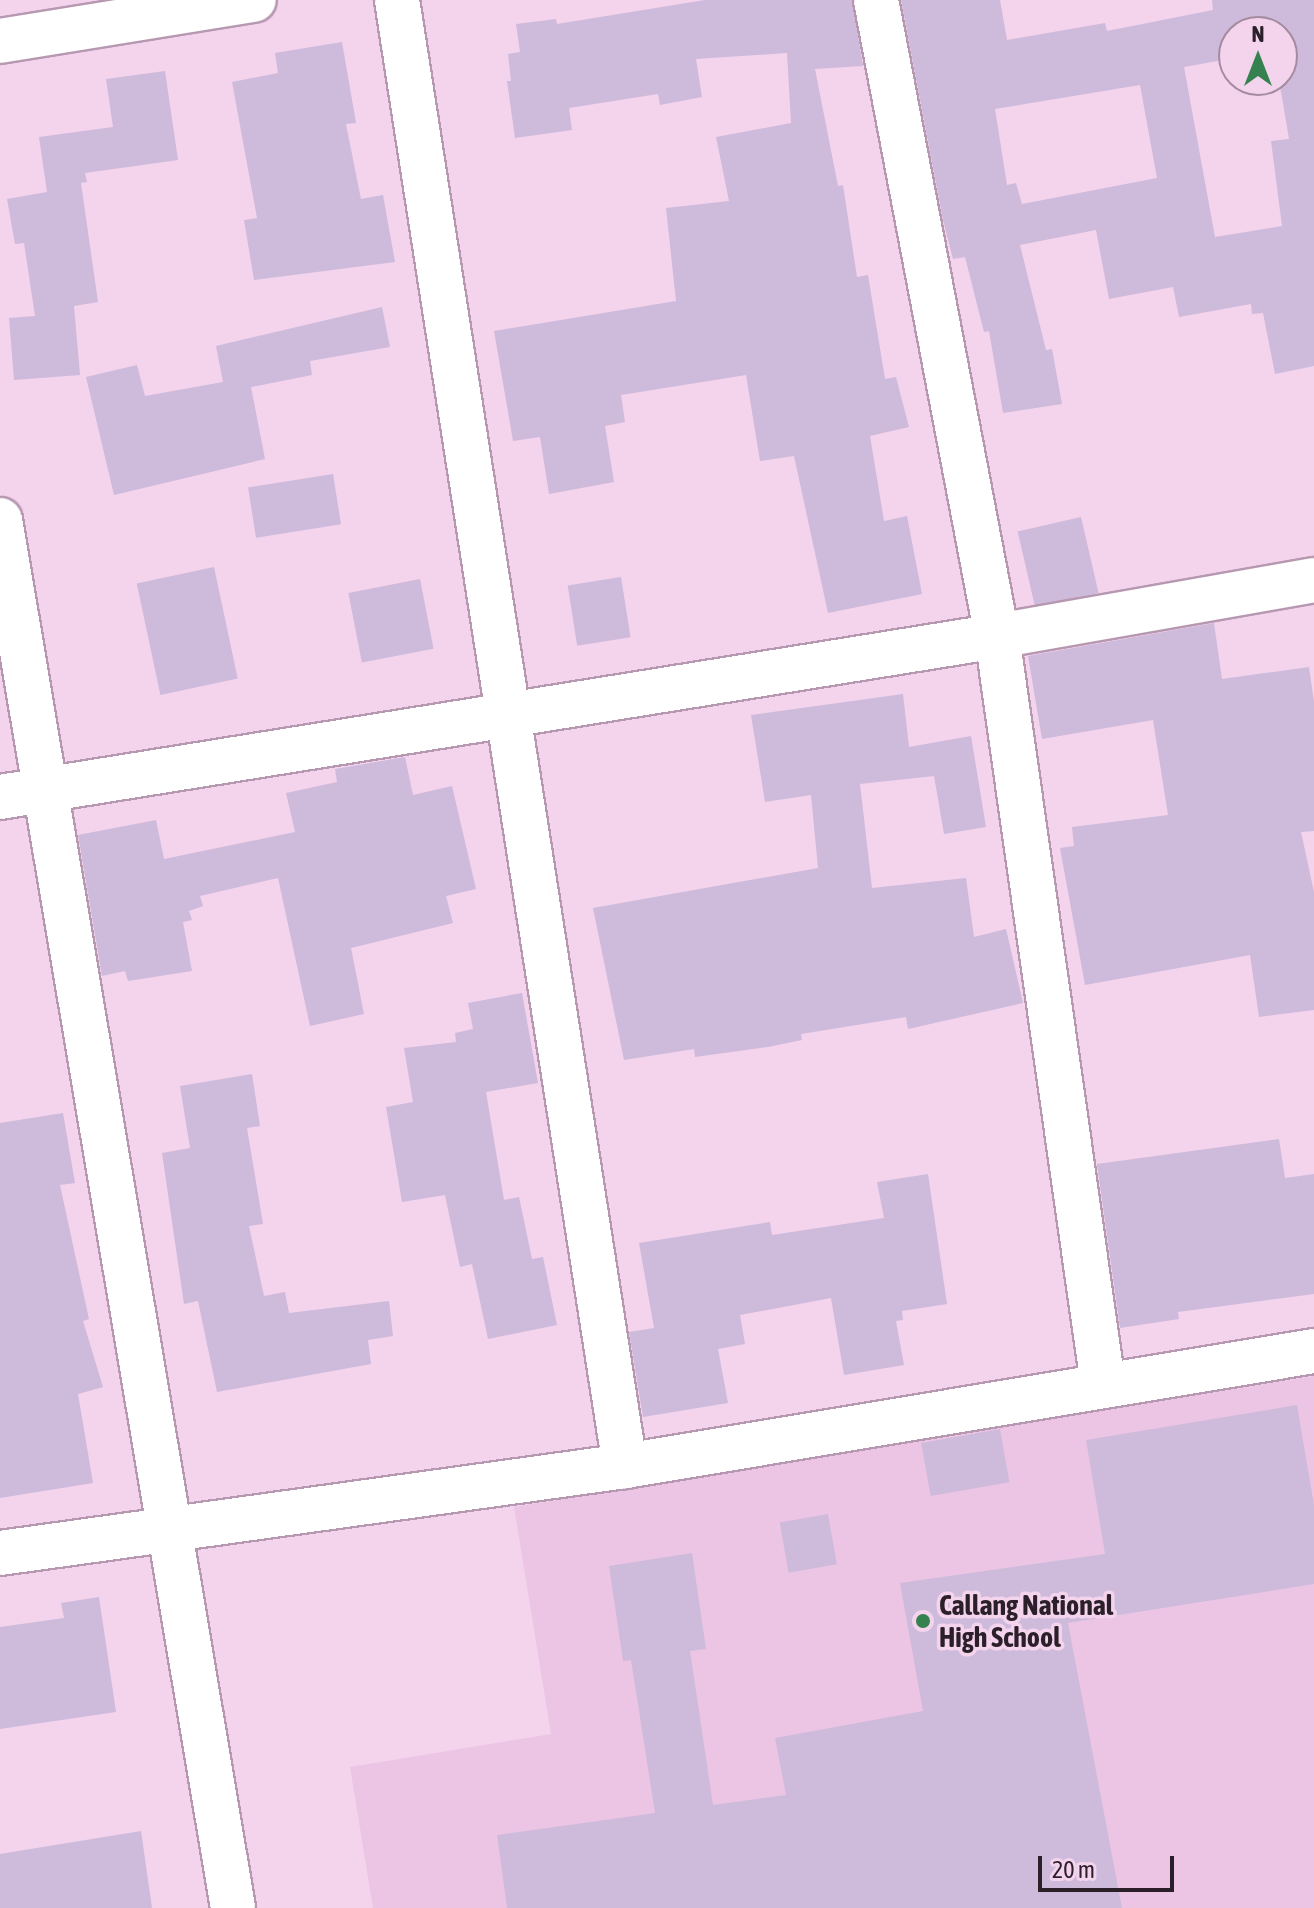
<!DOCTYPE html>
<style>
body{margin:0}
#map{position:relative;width:1314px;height:1908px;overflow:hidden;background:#f4d3ed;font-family:"Asap Condensed",sans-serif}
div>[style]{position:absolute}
.built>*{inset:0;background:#ecc5e5}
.building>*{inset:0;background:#cebadb;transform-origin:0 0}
.roads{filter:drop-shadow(2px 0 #b798b1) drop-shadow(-2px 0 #b798b1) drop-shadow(0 2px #b798b1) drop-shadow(0 -2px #b798b1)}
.minor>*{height:44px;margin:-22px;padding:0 22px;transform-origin:22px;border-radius:22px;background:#fff}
.dots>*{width:22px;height:22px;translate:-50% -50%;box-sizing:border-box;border:4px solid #f4d3ed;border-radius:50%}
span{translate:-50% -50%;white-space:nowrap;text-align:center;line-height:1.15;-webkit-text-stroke:7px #f4d3ed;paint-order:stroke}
.poi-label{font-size:28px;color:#2b1f29;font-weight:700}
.left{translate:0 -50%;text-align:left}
.north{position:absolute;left:1218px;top:16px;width:80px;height:80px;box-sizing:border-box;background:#f4d3ed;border:2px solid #a48b9f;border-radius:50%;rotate:0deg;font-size:22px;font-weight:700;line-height:32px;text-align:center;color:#2b1f29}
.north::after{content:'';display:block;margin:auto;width:28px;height:36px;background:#35814f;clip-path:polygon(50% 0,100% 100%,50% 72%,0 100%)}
.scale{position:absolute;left:1038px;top:1856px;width:136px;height:36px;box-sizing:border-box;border:4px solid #2b1f29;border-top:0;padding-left:10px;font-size:24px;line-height:28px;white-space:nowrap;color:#2b1f29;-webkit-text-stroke:6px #f4d3ed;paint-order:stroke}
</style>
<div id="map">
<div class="built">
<div style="clip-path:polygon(1314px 1376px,1314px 1908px,373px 1908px,350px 1767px,551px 1734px,514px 1507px)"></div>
</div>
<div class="building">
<div style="clip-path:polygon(705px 0,852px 0,863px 66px,815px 69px,838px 186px,843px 185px,857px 277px,868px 275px,885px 379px,896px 377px,909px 427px,870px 436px,884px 521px,907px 516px,922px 594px,828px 613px,794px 456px,760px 461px,746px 375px,621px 395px,625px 422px,605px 426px,614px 482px,549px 494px,540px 437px,513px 441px,494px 331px,676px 301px,666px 208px,729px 201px,716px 137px,791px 123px,787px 53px,696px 59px,702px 97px,660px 105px,658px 94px,569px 108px,572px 130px,515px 138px,507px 81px,511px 81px,508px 54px,520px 52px,516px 24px,556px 19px,557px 24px)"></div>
<div style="clip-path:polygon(evenodd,901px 0,1000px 0,1007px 40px,1105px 23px,1107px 31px,1213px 10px,1212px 0,1314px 0,1314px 366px,1275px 374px,1263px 313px,1252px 314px,1251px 304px,1179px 317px,1173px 287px,1109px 299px,1096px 230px,1020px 245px,1046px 350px,1052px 349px,1062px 404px,1003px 413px,989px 331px,984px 332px,965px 257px,953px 259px,943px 220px,901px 0,1234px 32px,1282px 32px,1279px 80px,1289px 139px,1271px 141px,1282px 226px,1215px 237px,1184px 67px,1234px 58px,1234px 32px,901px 0,1140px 85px,1157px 178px,1022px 204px,1016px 183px,1007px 185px,995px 109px,1140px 85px)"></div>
<div style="clip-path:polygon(342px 42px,356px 123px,346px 124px,361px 199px,383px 195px,395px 262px,254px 280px,244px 220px,257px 218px,232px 82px,278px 73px,275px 53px)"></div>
<div style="clip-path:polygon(165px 71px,178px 160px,85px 173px,87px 182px,81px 183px,98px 302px,74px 306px,80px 375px,14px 380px,9px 318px,35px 316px,24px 243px,15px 244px,7px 199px,47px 192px,39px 137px,113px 127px,106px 79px)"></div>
<div style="clip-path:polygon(382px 307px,390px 347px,310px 361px,312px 375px,251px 387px,265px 459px,114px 495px,86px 377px,137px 365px,145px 396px,223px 382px,216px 346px)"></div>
<div style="left:333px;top:474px;width:51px;height:86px;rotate:81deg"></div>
<div style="left:1081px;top:517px;width:78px;height:65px;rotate:77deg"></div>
<div style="left:214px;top:567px;width:114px;height:79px;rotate:78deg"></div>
<div style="left:621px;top:577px;width:61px;height:54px;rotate:81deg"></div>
<div style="left:420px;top:579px;width:71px;height:73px;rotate:79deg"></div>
<div style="clip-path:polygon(1214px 623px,1222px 679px,1309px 667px,1314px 702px,1314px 831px,1301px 832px,1314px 892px,1314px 1010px,1259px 1017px,1250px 955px,1085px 985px,1060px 848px,1074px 846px,1072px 827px,1168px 815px,1153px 720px,1042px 739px,1028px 656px)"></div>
<div style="clip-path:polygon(903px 694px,909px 747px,971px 736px,986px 827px,944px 834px,934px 776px,860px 784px,872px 888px,966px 878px,974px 937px,1006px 929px,1023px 1003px,908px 1029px,906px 1017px,801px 1034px,802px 1040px,768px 1047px,695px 1057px,694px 1049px,624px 1060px,593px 908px,818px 868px,811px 795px,765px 802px,751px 715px)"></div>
<div style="clip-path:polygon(405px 757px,413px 795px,452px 786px,476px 889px,446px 896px,453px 923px,351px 948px,364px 1014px,310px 1026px,278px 878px,200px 896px,203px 906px,189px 911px,192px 920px,183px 922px,192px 971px,128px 981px,125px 971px,102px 976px,78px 835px,156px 820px,164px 859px,295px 832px,286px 793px,337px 782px,335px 769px)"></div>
<div style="clip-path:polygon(522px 993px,538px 1083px,486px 1092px,504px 1200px,519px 1197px,532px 1259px,543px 1257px,557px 1325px,488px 1339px,472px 1264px,460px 1267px,445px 1195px,402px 1202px,386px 1107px,413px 1102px,404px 1048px,456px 1042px,455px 1033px,473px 1029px,468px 1003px)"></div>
<div style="clip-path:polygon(252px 1074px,260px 1126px,247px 1128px,263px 1224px,249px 1226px,264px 1296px,285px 1292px,289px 1313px,389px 1301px,393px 1336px,368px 1340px,371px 1364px,217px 1392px,198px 1301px,184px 1304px,162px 1153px,190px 1148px,180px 1086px)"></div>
<div style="clip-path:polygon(63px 1113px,75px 1183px,60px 1185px,89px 1319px,83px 1321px,103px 1387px,78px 1394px,93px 1483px,0 1498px,0 1123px)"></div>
<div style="clip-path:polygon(1279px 1139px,1285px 1178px,1314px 1174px,1314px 1294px,1178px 1312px,1179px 1319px,1120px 1328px,1097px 1164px)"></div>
<div style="clip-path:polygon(928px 1174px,947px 1304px,902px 1311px,903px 1320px,896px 1321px,904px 1365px,844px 1375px,831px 1298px,740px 1315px,745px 1344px,718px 1349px,728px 1403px,643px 1417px,629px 1332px,654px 1328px,639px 1243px,770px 1222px,772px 1235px,884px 1218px,877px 1182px)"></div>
<div style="clip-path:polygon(1297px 1405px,1314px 1505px,1314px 1584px,1068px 1623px,1122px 1908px,507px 1908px,497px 1835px,655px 1813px,631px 1660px,623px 1661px,609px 1566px,692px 1553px,706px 1649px,690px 1651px,713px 1805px,786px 1795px,775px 1738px,923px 1711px,900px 1583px,1105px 1554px,1086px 1440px)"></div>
<div style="left:1000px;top:1429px;width:54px;height:80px;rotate:80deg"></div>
<div style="left:828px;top:1514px;width:51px;height:49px;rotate:80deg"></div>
<div style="clip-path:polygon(99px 1597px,116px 1712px,0 1729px,0 1627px,64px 1618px,61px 1603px)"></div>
<div style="clip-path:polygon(141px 1831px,152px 1908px,0 1908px,0 1854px)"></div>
</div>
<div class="roads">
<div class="minor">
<div style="left:397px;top:0;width:1484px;rotate:81.16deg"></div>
<div style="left:876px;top:0;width:647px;rotate:79.23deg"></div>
<div style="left:997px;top:636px;width:756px;rotate:81.94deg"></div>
<div style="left:0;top:41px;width:257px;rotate:-9.2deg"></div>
<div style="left:0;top:520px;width:1407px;rotate:80.47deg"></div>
<div style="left:0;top:797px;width:1010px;rotate:-9.17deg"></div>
<div style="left:997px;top:636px;width:322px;rotate:-10deg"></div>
<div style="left:0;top:1553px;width:631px;rotate:-7.92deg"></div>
<div style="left:625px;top:1466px;width:699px;rotate:-9.48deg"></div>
</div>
</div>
<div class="dots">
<div style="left:923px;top:1621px;background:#35814f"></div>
</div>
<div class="poi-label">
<span class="left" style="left:939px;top:1621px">Callang National<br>High School</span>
</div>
<div class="north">N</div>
<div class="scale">20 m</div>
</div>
